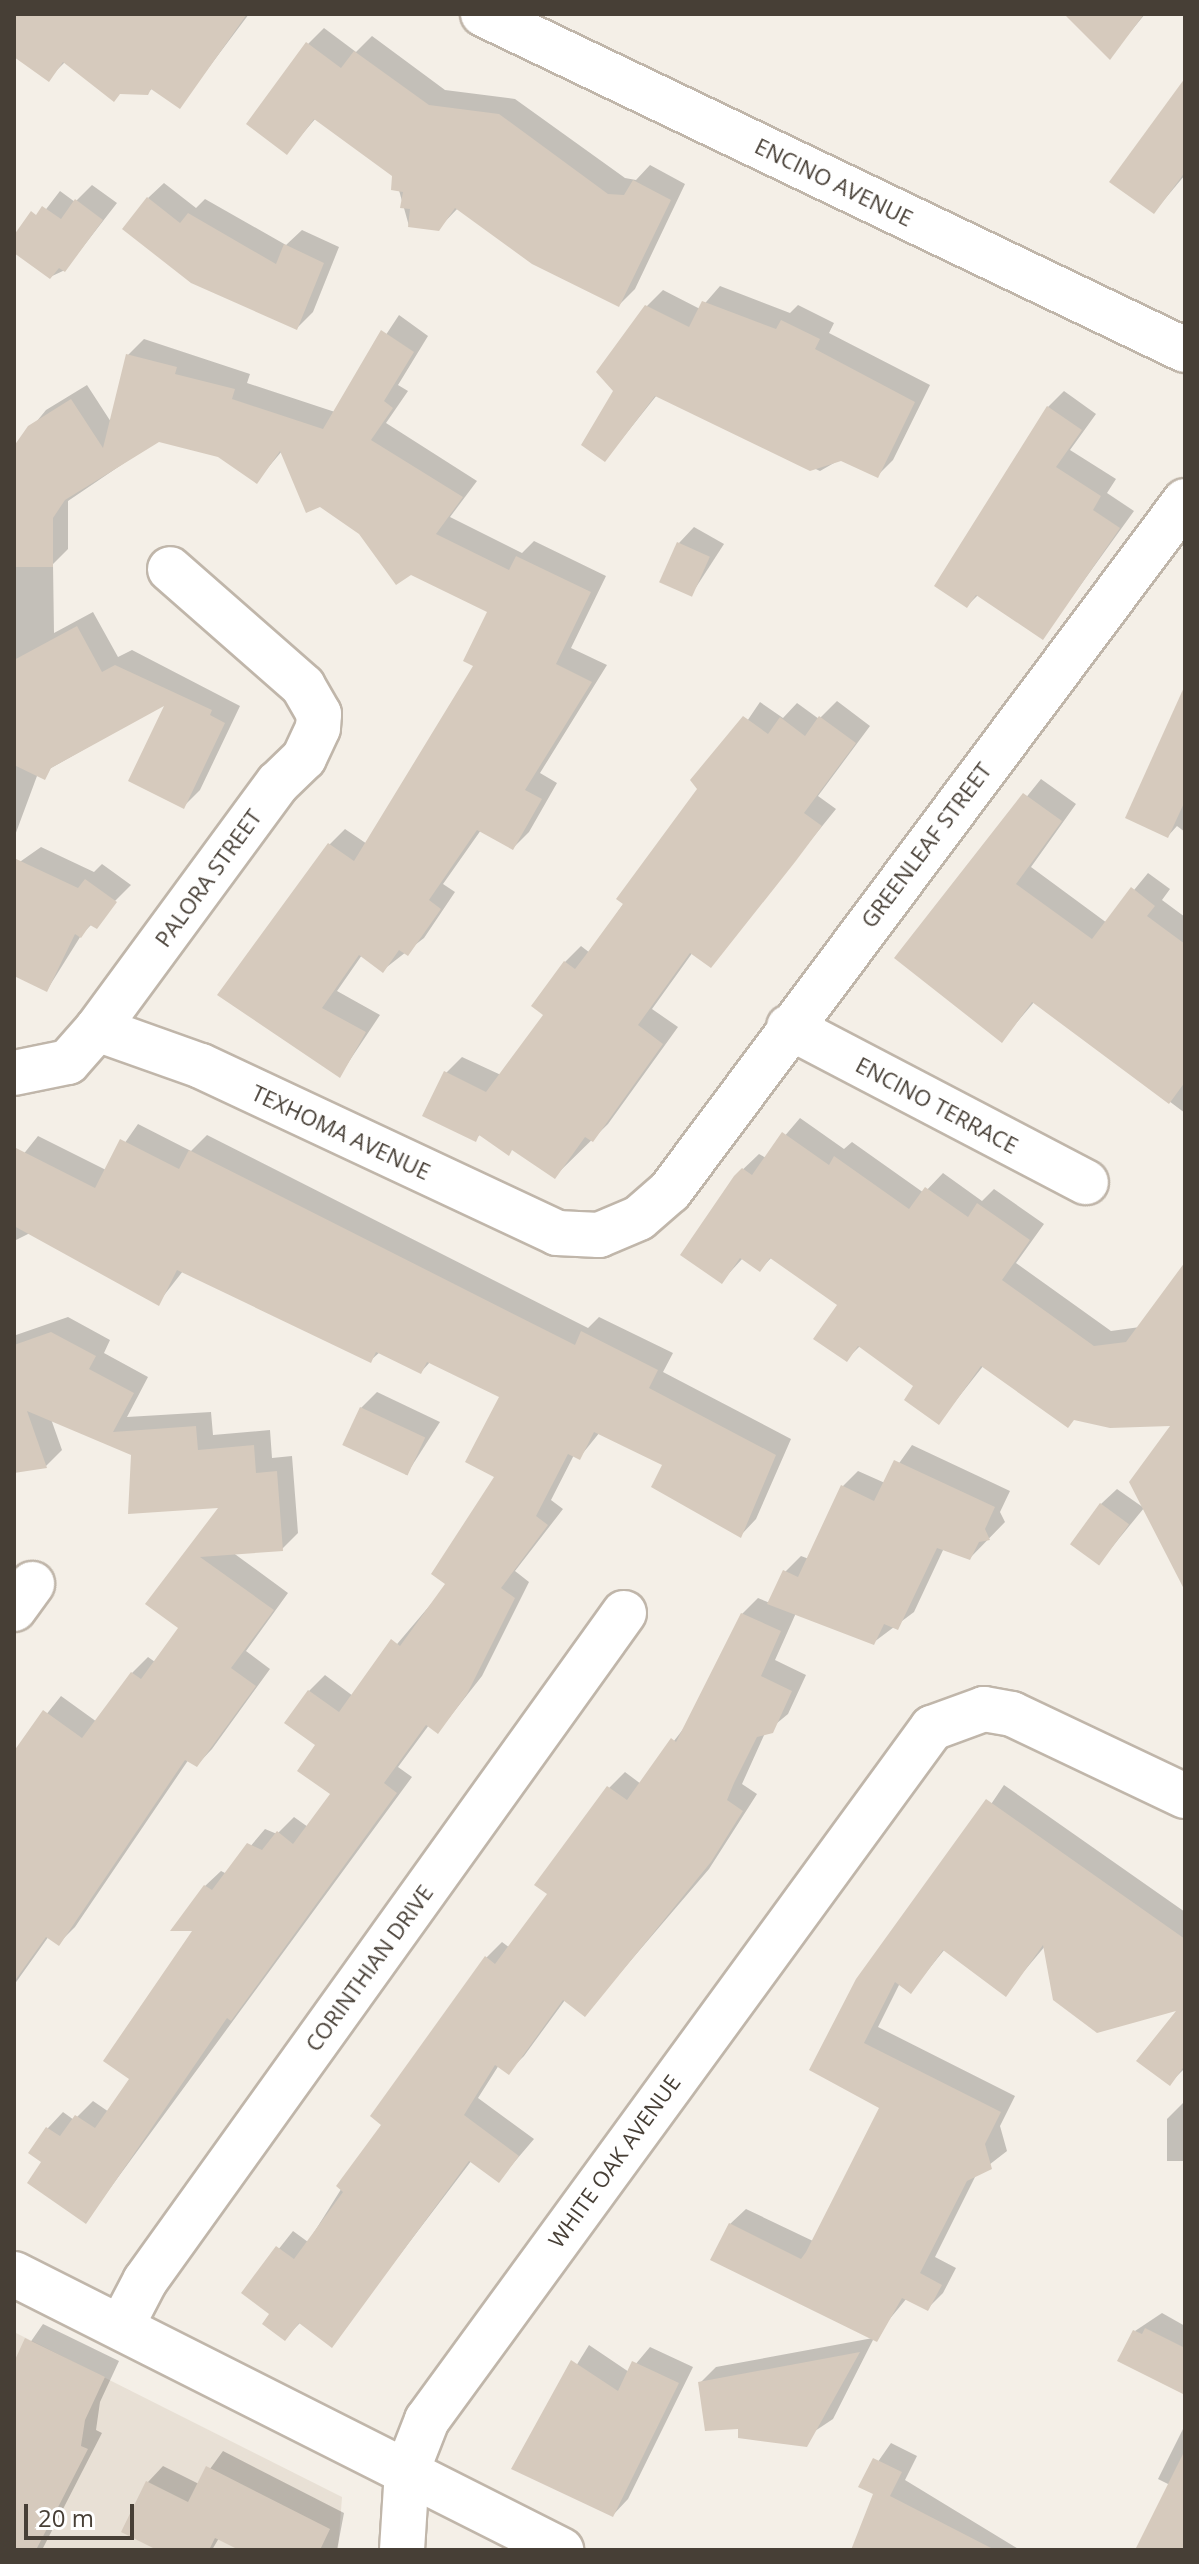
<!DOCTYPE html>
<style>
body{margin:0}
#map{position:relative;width:1199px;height:2564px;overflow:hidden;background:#f4efe7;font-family:"Open Sans",sans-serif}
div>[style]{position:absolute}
.residential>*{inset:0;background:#e8e0d5}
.shadow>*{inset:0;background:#0003}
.building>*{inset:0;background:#d6cabd;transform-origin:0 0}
.roads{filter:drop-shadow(2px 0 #c0b6aa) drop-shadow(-2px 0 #c0b6aa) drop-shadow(0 2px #c0b6aa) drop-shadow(0 -2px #c0b6aa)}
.minor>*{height:44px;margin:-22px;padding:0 22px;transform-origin:22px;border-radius:22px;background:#fff}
span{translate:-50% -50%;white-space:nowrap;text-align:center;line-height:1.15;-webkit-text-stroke:6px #fff;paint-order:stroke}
.street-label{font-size:22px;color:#473f36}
.frame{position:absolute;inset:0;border:16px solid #473f36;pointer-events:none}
.scale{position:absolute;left:24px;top:2504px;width:110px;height:36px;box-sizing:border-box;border:4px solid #473f36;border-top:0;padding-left:10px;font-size:24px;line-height:28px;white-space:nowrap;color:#473f36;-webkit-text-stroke:6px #fff;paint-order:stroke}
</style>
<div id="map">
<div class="residential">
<div style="clip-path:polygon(14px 2332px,342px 2497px,338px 2550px,14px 2550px)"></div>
</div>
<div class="shadow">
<div style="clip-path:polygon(14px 14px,249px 14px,179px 107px,153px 88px,147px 93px,65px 62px,48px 79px,14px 55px)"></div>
<div style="clip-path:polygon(1067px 14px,1145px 14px,1110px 57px)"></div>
<div style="clip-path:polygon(324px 28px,356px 52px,372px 36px,445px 90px,515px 99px,625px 178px,636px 180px,650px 165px,685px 184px,635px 289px,619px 305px,458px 208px,438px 229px,409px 226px,395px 176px,316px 118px,287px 152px,308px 44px)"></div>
<div style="clip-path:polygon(1185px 82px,1185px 175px,1154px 212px)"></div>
<div style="clip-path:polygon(164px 183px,196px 208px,205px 199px,286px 245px,302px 230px,339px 247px,313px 312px,297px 328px,192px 281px,148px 198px)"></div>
<div style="clip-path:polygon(92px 185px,117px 203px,65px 270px,50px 277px,14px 251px,60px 191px,75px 202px)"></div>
<div style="clip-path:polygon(720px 286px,790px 313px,798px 305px,834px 323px,829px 333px,930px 385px,893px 460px,877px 476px,841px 459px,820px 471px,657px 395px,605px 460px,616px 391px,647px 306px,663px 290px,700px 309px)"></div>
<div style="clip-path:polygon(399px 315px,428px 336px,398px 385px,408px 391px,386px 423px,477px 481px,450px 517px,522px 553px,534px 541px,606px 576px,571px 648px,607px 665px,540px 773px,557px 783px,529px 832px,513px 848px,481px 830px,443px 884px,455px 892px,424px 938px,383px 970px,362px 955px,337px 991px,380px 1015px,340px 1075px,219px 995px,330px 844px,345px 829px,367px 844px,475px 665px,490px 611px,360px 533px,282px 451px,256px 482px,219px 456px,158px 440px,68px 501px,68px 549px,53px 564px,54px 633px,93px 612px,118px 657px,132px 650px,240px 706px,200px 790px,184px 806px,169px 701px,37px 776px,14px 838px,14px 449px,46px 410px,87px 385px,111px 422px,128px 355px,144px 339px,250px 374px,247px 383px,335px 412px)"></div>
<div style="clip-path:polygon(1064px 391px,1096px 414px,1070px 450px,1116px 479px,1107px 493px,1134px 511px,1043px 637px,979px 594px,967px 606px,1048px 407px)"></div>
<div style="clip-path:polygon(694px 527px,724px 544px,691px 595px,679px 543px)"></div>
<div style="clip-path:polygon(1185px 690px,1185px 832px,1177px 826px,1168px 836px)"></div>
<div style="clip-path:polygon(837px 701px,870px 726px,818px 796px,836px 809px,710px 965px,693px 952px,652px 1009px,678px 1027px,608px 1124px,555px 1176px,514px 1148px,481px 1134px,475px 1139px,446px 1073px,462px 1057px,501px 1075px,545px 1014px,565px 962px,581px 946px,590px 953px,760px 702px,783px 718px,797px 703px,819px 719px)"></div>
<div style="clip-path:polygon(1041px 779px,1076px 804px,1031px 867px,1107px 923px,1148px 873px,1170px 889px,1162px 900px,1185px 917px,1185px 1113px,1035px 1001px,1002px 1040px,897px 958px)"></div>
<div style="clip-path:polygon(41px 847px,94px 872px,102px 864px,131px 885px,82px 934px,47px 990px,14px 975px,14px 866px)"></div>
<div style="clip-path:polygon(800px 1118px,844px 1149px,852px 1142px,924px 1193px,943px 1173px,982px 1201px,994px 1189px,1044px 1224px,1016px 1263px,1111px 1331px,1140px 1327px,1185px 1268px,1185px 1561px,1174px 1424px,984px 1365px,939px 1422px,916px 1385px,860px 1346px,846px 1360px,840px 1305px,772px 1257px,760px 1270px,743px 1258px,722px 1281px,735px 1177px,759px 1154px,766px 1158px)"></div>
<div style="clip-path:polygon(138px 1124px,191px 1151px,207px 1135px,588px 1328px,599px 1317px,673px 1353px,663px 1372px,791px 1439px,756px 1519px,741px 1535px,665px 1464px,600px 1432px,579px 1458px,574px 1455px,551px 1500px,563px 1509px,515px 1571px,529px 1582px,482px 1676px,438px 1732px,429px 1725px,398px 1767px,412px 1777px,86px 2221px,44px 2162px,48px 2128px,63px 2112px,74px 2120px,93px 2101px,109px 2112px,132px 2078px,196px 1929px,205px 1886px,221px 1871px,227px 1874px,265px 1829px,277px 1834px,294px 1817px,308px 1827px,332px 1794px,309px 1691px,325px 1675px,353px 1696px,448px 1584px,497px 1476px,501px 1396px,431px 1361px,421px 1372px,380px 1352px,370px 1361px,183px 1271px,158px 1303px,32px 1232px,14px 1241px,14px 1166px,38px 1136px,106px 1170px)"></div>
<div style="clip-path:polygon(68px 1317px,110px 1340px,104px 1353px,148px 1377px,127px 1417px,211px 1412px,213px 1435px,270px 1430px,272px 1458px,292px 1456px,298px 1533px,282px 1549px,232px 1552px,288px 1593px,246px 1651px,270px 1669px,212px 1749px,197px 1765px,189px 1759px,75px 1927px,59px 1943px,49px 1936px,14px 1985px,14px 1755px,61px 1696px,97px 1722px,132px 1673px,148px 1657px,155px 1662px,181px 1627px,148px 1603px,222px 1505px,133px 1454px,51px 1419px,62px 1450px,46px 1466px,14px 1471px,14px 1329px,16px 1335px)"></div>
<div style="clip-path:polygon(377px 1392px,440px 1422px,406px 1475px,361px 1408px)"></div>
<div style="clip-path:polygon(912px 1445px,1010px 1491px,1000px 1512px,1005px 1522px,970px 1558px,944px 1548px,914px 1612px,874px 1642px,796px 1613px,775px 1660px,806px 1675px,788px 1714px,765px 1733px,742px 1784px,757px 1794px,709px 1869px,585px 2014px,565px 2000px,524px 2056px,508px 2072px,499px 2065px,478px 2098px,534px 2139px,499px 2180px,472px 2160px,331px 2345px,301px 2322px,285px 2338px,272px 2314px,244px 2293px,293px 2231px,308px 2242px,486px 1958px,502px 1942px,510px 1948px,550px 1894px,609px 1788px,625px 1772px,641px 1784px,687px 1724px,742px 1614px,758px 1598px,770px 1603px,785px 1572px,801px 1556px,809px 1559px,842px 1487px,858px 1471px,885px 1483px)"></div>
<div style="clip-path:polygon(1117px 1489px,1144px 1508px,1099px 1563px,1101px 1504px)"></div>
<div style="clip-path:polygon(1004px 1785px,1185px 1912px,1185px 2068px,1170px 2083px,1181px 2007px,1046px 1945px,1005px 1994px,945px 1949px,911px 1991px,900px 1983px,878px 2027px,1015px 2096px,1000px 2126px,1007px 2151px,976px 2175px,935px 2257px,956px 2268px,943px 2293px,927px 2309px,907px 2298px,874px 2338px,833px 2419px,794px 2445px,740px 2427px,700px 2383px,716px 2367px,873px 2338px,730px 2224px,746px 2209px,813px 2241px,882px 2107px,812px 2069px)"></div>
<div style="clip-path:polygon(1183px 2103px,1185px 2161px,1167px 2161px,1167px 2119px)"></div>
<div style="clip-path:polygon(1162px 2313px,1185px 2326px,1185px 2393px,1135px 2331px)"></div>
<div style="clip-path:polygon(43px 2324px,119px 2361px,100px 2402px,96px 2430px,102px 2433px,42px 2550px,14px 2550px,14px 2366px)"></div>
<div style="clip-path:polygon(589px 2345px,629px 2372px,650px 2347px,693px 2367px,628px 2499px,613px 2515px,513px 2468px)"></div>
<div style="clip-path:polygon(1185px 2425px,1185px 2550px,1140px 2550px,1170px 2485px,1158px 2479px)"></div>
<div style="clip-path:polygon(891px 2443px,917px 2456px,905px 2480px,1020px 2550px,853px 2550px,875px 2494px,861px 2486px)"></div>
<div style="clip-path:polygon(223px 2451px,344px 2513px,337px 2550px,243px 2550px,219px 2538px,212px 2550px,161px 2550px,148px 2482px,163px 2466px,199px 2484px)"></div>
</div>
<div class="building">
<div style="clip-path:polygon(14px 14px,247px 14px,180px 109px,151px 89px,148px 95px,120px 94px,114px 102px,63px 62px,49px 82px,14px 57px)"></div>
<div style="clip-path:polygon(1064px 14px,1144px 14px,1110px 60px)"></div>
<div style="clip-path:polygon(306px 42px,341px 68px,354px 51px,429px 105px,499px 114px,608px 194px,624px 195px,633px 180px,671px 200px,619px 307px,532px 264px,455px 208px,439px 231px,408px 227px,410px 209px,400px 208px,403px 192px,391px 190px,392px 176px,314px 119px,287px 155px,246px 124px)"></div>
<div style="clip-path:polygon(1185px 78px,1185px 172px,1154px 214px,1109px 182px)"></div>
<div style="clip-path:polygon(147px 197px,180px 223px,188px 213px,276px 264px,284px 244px,324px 263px,297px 330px,191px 283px,122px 229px)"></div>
<div style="clip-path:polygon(75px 199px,103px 220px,65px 272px,59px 268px,50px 279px,14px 253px,14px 235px,31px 211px,36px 215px,42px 206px,61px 219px)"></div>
<div style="clip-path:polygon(702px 301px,776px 329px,781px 320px,820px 339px,815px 349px,915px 402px,878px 478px,841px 461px,810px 471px,655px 396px,605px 462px,581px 445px,613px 391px,596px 372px,645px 305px,689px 327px)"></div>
<div style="clip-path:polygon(381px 330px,414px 352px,384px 401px,393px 408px,371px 440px,463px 497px,436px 534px,509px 570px,516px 556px,591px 592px,556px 664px,592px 682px,525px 790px,542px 799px,513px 850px,477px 830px,429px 900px,441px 909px,408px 956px,399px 950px,383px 973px,359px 955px,322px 1008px,366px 1032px,340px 1078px,217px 995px,328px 843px,354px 861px,473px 666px,463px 661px,487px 612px,411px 575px,396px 585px,359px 534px,320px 507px,306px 513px,280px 451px,257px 484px,218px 457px,159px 442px,65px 500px,53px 518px,53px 567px,14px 567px,14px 446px,28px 426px,71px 399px,103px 448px,126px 354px,177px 367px,175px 374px,235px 389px,232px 399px,323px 429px)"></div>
<div style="clip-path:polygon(1047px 406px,1082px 430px,1056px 467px,1101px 496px,1093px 510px,1120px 528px,1043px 640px,976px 595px,967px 608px,934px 586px)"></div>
<div style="left:677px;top:542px;width:36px;height:44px;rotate:24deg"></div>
<div style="clip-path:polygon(77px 626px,102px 672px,115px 665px,212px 710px,210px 715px,225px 723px,184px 809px,128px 781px,164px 706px,51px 768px,45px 780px,14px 765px,14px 660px)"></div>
<div style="clip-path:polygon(1185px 685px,1185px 801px,1168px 838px,1125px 818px)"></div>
<div style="clip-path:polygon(743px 716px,768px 734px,780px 717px,805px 736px,819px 716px,856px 743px,804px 813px,822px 826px,795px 862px,711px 968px,690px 953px,638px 1025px,663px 1044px,593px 1142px,585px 1137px,555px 1179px,512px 1150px,509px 1156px,479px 1135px,476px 1142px,422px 1116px,444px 1071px,486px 1092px,543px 1015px,531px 1006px,564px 961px,575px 969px,585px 956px,623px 904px,616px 899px,697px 789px,690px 780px)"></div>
<div style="clip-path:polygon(1023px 793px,1062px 821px,1016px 884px,1092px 939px,1131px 887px,1155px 906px,1147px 916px,1185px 944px,1185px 1082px,1169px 1104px,1032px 1002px,1002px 1043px,894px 958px)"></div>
<div style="clip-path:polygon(14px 858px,78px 888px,85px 879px,117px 902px,97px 929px,90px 925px,81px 938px,75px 934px,47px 992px,14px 976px)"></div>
<div style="clip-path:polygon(782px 1132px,829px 1165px,834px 1156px,909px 1209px,925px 1187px,968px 1217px,977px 1203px,1030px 1240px,1002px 1280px,1094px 1346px,1126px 1342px,1185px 1262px,1185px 1591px,1129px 1482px,1170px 1426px,1110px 1428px,1074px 1420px,1068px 1428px,981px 1366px,939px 1425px,904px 1400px,913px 1386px,858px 1346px,847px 1362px,813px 1339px,837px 1305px,770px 1258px,760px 1272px,740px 1258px,722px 1284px,680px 1255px,734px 1176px,742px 1168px,752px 1175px)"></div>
<div style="clip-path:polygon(120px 1139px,179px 1169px,189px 1150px,575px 1345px,581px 1331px,658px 1370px,649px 1388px,776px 1455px,741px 1538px,651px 1487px,662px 1465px,594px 1432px,580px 1460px,568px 1454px,536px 1516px,548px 1525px,501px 1588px,515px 1598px,467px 1694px,438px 1734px,426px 1725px,384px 1783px,397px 1793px,231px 2021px,227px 2018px,86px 2224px,27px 2183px,41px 2162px,28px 2153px,46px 2127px,60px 2136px,75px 2115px,95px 2128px,129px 2079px,103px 2061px,192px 1931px,170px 1931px,204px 1885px,212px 1890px,247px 1843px,262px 1850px,277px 1831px,293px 1844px,330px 1794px,297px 1771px,315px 1745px,284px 1723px,308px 1690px,339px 1712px,391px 1639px,400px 1646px,445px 1584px,431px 1574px,494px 1477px,465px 1462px,499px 1397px,427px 1362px,421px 1374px,376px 1352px,371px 1363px,177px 1270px,159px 1306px,14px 1226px,14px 1147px,95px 1188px)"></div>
<div style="clip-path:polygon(51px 1332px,96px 1356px,89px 1369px,134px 1393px,113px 1432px,196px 1426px,198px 1450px,254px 1445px,256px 1473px,277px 1471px,283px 1551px,200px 1557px,274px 1610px,231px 1668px,256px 1686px,197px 1767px,185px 1760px,59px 1946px,46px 1937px,14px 1982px,14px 1751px,43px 1710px,82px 1738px,131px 1672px,141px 1679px,178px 1628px,145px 1604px,218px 1508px,128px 1514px,131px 1455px,27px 1411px,47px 1468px,14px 1473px,14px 1345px)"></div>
<div style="left:360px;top:1407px;width:72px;height:42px;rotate:25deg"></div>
<div style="clip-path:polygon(894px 1460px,995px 1507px,985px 1529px,990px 1540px,979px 1542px,970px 1560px,937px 1548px,898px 1630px,884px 1624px,874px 1645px,767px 1604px,783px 1570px,798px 1577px,841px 1485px,874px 1501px)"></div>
<div style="left:1100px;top:1503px;width:36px;height:51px;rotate:36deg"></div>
<div style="clip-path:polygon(741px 1613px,781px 1631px,761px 1676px,792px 1691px,773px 1733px,757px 1737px,734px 1783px,727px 1800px,743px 1811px,711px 1862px,585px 2017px,563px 2000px,509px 2075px,495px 2065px,464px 2115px,519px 2156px,499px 2183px,469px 2161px,332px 2348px,299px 2323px,285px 2341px,262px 2324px,269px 2314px,241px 2293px,276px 2246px,294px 2259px,343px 2192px,336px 2186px,381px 2125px,370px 2116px,485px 1956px,495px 1964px,547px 1894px,534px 1885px,607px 1786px,627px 1800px,671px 1738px,676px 1742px)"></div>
<div style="clip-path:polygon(986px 1799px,1185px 1939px,1185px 2065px,1170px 2086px,1136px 2061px,1176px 2011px,1097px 2033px,1053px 2000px,1043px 1945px,1006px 1997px,943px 1950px,911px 1994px,895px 1982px,864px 2043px,1001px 2112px,985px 2144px,992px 2169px,967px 2181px,920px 2273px,942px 2285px,928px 2311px,902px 2298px,877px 2342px,710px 2260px,729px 2223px,801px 2259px,806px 2252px,879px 2108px,809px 2070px,856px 1979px)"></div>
<div style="clip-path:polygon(1145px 2328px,1185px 2348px,1185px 2395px,1117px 2361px,1133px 2330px,1142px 2334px)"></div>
<div style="clip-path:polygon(25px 2338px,105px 2377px,85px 2420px,81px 2446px,88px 2449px,36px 2550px,14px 2550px,14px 2362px)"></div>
<div style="clip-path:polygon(860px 2352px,807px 2447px,738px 2438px,738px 2429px,705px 2431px,698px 2382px)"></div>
<div style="clip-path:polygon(571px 2360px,618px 2391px,632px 2361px,679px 2383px,613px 2517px,511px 2469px)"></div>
<div style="clip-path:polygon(1185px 2450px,1185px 2550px,1135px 2550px)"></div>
<div style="clip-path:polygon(873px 2458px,902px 2472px,890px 2496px,995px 2550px,851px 2550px,873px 2494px,858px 2487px)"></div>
<div style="clip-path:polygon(206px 2466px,330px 2529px,320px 2550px,239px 2550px,215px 2538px,209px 2550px,157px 2550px,121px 2532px,146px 2481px,188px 2502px)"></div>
</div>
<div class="roads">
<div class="minor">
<div style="left:483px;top:14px;width:778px;rotate:25.58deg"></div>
<div style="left:789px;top:1027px;width:335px;rotate:27.6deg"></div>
<div style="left:97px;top:1029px;width:305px;rotate:-53.7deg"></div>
<div style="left:278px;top:783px;width:36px;rotate:-44deg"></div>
<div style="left:304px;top:758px;width:33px;rotate:-65deg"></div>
<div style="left:318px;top:728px;width:14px;rotate:-86deg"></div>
<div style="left:319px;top:714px;width:32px;rotate:-120deg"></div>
<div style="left:303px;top:686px;width:177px;rotate:-138.7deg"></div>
<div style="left:14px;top:1073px;width:55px;rotate:-11.5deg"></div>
<div style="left:68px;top:1062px;width:44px;rotate:-48.7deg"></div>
<div style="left:97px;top:1029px;width:110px;rotate:19.6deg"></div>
<div style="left:201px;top:1066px;width:393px;rotate:25.1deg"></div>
<div style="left:557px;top:1233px;width:42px;rotate:2.7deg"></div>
<div style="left:599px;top:1235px;width:43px;rotate:-23deg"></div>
<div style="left:639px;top:1218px;width:41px;rotate:-41.1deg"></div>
<div style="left:670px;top:1191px;width:861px;rotate:-53.26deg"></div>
<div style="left:14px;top:1609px;width:31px;rotate:-54deg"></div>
<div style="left:14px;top:2274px;width:613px;rotate:26.77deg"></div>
<div style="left:121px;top:2327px;width:52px;rotate:-62.4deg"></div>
<div style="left:145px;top:2281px;width:822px;rotate:-54.36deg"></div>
<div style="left:402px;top:2550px;width:79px;rotate:-86.4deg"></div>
<div style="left:407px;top:2471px;width:55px;rotate:-68.6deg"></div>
<div style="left:427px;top:2420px;width:857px;rotate:-53.88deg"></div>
<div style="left:932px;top:1728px;width:55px;rotate:-20.1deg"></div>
<div style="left:984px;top:1709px;width:28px;rotate:10deg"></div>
<div style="left:1012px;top:1714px;width:191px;rotate:25.4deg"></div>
</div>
</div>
<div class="street-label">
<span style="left:834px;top:182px;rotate:26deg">ENCINO AVENUE</span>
<span style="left:926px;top:845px;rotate:-53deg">GREENLEAF STREET</span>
<span style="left:208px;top:878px;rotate:-54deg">PALORA STREET</span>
<span style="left:937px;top:1105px;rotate:28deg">ENCINO TERRACE</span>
<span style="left:341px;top:1132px;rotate:25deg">TEXHOMA AVENUE</span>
<span style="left:369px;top:1968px;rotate:-54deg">CORINTHIAN DRIVE</span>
<span style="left:614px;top:2161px;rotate:-54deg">WHITE OAK AVENUE</span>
</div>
<div class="frame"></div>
<div class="scale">20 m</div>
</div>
